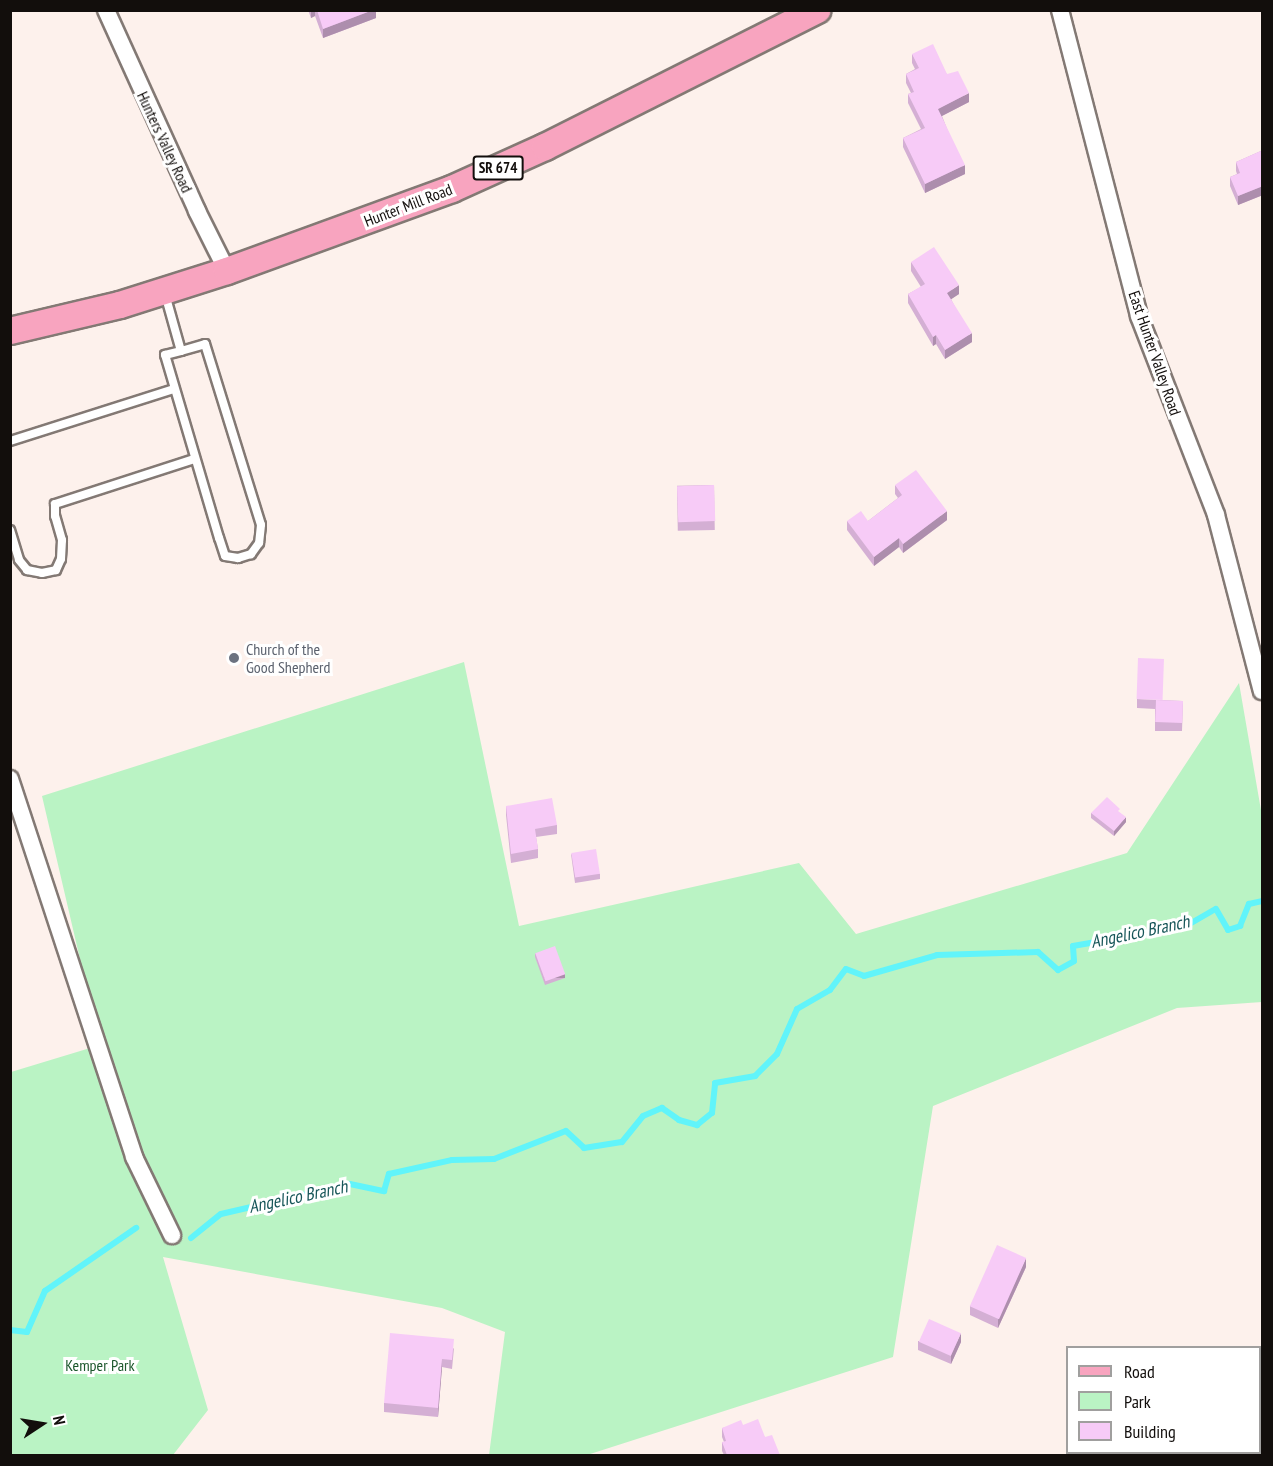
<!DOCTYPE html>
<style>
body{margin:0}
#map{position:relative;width:1273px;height:1466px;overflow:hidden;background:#fdf1ec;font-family:"PT Sans Narrow",sans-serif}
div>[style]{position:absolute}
.green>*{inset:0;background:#baf3c4}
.stream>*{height:6px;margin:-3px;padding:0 3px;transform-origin:3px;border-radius:3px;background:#61f4fa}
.roads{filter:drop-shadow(2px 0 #837974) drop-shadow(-2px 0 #837974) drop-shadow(0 2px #837974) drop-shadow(0 -2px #837974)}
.service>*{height:8px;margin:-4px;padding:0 4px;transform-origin:4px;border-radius:4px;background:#fff}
.minor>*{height:16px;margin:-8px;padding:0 8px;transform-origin:8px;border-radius:8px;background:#fff}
.primary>*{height:26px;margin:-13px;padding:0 13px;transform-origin:13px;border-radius:13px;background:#f8a4bf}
.wall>*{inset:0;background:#d4afd4;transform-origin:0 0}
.shaded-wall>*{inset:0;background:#ad8ead;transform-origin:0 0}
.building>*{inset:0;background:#f7cbf7;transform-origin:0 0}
.dots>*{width:16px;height:16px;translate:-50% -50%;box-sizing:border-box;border:3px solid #fff;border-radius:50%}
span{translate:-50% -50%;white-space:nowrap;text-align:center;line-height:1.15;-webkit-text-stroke:6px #fff;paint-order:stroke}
.shield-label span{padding:2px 4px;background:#fff;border:2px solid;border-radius:4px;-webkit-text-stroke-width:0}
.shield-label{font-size:15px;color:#120e0c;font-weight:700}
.street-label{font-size:16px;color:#120e0c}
.worship-label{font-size:16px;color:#5b616d}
.left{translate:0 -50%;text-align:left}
.park-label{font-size:16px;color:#1c572c}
.water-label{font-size:18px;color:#165558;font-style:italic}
.frame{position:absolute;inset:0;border:12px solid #120e0c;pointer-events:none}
.legend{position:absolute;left:1066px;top:1346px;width:195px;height:108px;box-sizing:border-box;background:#fff;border:2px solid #a09f9e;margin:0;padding:8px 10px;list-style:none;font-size:18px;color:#120e0c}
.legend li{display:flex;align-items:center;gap:12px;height:30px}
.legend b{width:30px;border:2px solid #a09f9e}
.north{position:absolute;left:12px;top:1394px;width:60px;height:60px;-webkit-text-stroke:4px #fff;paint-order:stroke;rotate:78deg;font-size:16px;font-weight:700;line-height:24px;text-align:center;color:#120e0c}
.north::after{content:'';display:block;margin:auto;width:21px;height:27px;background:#120e0c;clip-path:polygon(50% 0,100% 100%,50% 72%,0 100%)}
</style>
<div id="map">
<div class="green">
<div style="clip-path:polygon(464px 662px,519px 926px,799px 863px,856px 934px,1127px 853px,1239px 683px,1262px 816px,1262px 1002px,1177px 1008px,933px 1106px,893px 1357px,587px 1455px,489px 1455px,505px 1332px,442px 1308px,163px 1257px,208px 1410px,173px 1455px,11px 1456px,11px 1072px,100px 1045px,42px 796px)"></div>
</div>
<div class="stream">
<div style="left:191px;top:1238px;width:38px;rotate:-39deg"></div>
<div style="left:221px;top:1214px;width:132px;rotate:-13.1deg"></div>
<div style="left:350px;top:1184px;width:35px;rotate:12deg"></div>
<div style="left:384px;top:1191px;width:18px;rotate:-74deg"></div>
<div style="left:389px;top:1174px;width:65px;rotate:-12.5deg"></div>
<div style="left:452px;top:1160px;width:42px;rotate:-1.4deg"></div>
<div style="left:494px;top:1159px;width:77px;rotate:-21.3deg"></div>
<div style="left:566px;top:1131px;width:25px;rotate:43deg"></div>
<div style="left:584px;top:1148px;width:38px;rotate:-9deg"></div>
<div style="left:622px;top:1142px;width:33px;rotate:-51deg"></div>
<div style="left:643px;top:1116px;width:21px;rotate:-23deg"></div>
<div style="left:662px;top:1108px;width:21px;rotate:35deg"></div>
<div style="left:679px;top:1120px;width:19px;rotate:16deg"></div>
<div style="left:697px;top:1125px;width:19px;rotate:-39deg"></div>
<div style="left:712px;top:1113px;width:30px;rotate:-84deg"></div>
<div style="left:715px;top:1083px;width:41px;rotate:-9.9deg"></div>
<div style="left:755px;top:1076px;width:31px;rotate:-45deg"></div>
<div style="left:777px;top:1054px;width:49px;rotate:-66deg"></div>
<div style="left:797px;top:1009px;width:38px;rotate:-30deg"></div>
<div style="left:830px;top:990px;width:26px;rotate:-53deg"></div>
<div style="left:846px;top:969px;width:19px;rotate:21deg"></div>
<div style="left:864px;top:976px;width:76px;rotate:-16deg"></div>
<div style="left:937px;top:955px;width:101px;rotate:-1.7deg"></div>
<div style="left:1038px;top:952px;width:27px;rotate:42deg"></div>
<div style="left:1058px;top:970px;width:18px;rotate:-29deg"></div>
<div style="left:1074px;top:961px;width:15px;rotate:-94deg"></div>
<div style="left:1073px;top:946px;width:115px;rotate:-10deg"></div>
<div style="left:1186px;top:926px;width:34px;rotate:-30deg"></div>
<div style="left:1216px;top:909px;width:24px;rotate:60deg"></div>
<div style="left:1228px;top:930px;width:13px;rotate:-18deg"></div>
<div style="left:1240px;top:926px;width:24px;rotate:-68deg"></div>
<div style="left:1249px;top:904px;width:13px;rotate:-13deg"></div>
<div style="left:10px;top:1330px;width:17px;rotate:7deg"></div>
<div style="left:27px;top:1332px;width:45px;rotate:-66.3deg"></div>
<div style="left:45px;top:1291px;width:111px;rotate:-34.7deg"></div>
</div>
<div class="roads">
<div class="service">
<div style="left:165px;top:294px;width:59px;rotate:74.3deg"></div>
<div style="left:181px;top:351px;width:25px;rotate:-16deg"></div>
<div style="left:205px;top:344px;width:189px;rotate:72.8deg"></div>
<div style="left:261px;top:525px;width:18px;rotate:96deg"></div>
<div style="left:259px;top:543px;width:14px;rotate:126deg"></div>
<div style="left:251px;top:554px;width:14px;rotate:163deg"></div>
<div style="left:238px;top:558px;width:13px;rotate:-171deg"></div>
<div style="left:225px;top:556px;width:19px;rotate:-108deg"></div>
<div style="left:219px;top:538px;width:191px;rotate:-106.4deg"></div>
<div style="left:165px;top:355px;width:16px;rotate:-14deg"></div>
<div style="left:10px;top:441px;width:172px;rotate:-17.6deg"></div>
<div style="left:10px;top:530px;width:31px;rotate:73deg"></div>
<div style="left:19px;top:560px;width:13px;rotate:51deg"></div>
<div style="left:27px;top:570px;width:15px;rotate:11deg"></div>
<div style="left:42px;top:573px;width:14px;rotate:-12deg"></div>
<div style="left:56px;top:570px;width:12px;rotate:-66deg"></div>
<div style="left:61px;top:559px;width:19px;rotate:-87deg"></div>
<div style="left:62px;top:540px;width:25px;rotate:-106deg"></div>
<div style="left:55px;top:516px;width:12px;rotate:-90deg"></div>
<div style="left:55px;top:504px;width:146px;rotate:-17.9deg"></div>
</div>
<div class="minor">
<div style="left:106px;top:10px;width:221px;rotate:65.6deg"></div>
<div style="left:197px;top:211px;width:67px;rotate:63.4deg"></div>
<div style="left:1060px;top:10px;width:316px;rotate:75.5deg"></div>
<div style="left:1139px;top:316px;width:213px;rotate:68.8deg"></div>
<div style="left:1216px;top:515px;width:182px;rotate:75.4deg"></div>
<div style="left:10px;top:779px;width:398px;rotate:71.8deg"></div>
<div style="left:134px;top:1157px;width:87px;rotate:64deg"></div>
</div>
<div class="primary">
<div style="left:10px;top:331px;width:113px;rotate:-13.3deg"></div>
<div style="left:120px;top:305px;width:112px;rotate:-17.6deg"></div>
<div style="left:227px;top:271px;width:239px;rotate:-20deg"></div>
<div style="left:452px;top:189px;width:102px;rotate:-24.3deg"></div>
<div style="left:545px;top:147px;width:305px;rotate:-26.7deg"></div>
</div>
</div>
<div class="wall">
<div style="clip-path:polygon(308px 10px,376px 10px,376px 18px,323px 38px,315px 16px,311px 18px)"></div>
<div style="clip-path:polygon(912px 54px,947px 74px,969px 102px,942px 116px,965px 174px,925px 193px,903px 147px,903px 138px,921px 129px,908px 103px,908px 94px,911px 93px,906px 83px,906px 74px,915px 69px,912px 63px)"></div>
<div style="clip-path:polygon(1263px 150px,1263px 195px,1238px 205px,1230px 186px,1230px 177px,1237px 174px,1236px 171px,1236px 162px)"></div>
<div style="clip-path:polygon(911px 262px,959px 294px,951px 299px,972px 342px,945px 359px,936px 344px,933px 346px,908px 303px,908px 294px,921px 287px,911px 271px)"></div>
<div style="left:714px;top:485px;width:45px;height:37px;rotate:89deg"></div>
<div style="clip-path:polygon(895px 485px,947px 520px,903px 553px,899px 547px,874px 566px,847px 530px,847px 521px,868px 521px,898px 498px,895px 494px)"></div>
<div style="clip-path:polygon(1137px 699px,1183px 701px,1182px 731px,1155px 731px,1155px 709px,1137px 708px)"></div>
<div style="clip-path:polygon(506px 806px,557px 825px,557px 834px,536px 837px,538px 849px,538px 858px,511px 863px,506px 815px)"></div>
<div style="clip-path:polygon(1091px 813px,1120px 813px,1126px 822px,1114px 836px,1091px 818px)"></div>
<div style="clip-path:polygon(571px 854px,600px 874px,600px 879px,575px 883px)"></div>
<div style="clip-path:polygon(535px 953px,565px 978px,545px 985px,535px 957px)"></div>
<div style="clip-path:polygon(1026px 1267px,998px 1328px,970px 1315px,970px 1306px)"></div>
<div style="clip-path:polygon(918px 1341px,961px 1342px,951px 1364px,918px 1350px)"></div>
<div style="clip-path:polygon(454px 1348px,452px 1369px,442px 1367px,438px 1417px,384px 1412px,384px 1403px)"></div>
<div style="clip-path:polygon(743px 1425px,765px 1437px,780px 1455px,724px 1455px,722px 1451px,722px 1442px,724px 1442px,722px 1437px,722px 1428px)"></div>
</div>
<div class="shaded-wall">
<div style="clip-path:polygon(311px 10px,315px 10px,315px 16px,311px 18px)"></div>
<div style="clip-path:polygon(373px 10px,376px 10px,376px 18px,323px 38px,323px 29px)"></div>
<div style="clip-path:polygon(12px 88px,12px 97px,10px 102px,10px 93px)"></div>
<div style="clip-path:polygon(969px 93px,969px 102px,938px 118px,938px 109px)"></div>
<div style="clip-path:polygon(965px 165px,965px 174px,925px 193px,925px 184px)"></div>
<div style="clip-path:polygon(1263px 186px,1263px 195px,1238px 205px,1238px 196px)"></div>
<div style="clip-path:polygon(959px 285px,959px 294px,947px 302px,947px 293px)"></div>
<div style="clip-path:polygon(972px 333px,972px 342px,945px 359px,945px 350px)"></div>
<div style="clip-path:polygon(936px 335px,936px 344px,933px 346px,933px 337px)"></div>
<div style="clip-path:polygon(947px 511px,947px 520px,903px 553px,903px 544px)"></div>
<div style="clip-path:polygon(899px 538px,899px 547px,874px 566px,874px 557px)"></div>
<div style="clip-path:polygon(1126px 817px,1126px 822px,1114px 836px,1114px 831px)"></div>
<div style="left:565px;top:974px;width:4px;height:21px;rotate:90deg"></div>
<div style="clip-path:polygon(1026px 1258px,1026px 1267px,998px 1328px,998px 1319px)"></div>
<div style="clip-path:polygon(961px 1333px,961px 1342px,951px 1364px,951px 1355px)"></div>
<div style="clip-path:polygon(442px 1359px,442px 1367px,438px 1417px,438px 1408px)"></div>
</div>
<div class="building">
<div style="clip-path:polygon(317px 10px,373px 10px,323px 29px)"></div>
<div style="clip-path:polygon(933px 44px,947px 74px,958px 71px,969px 93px,938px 109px,965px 165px,925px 184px,903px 138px,925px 128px,908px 94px,914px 92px,906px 74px,919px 68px,912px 54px)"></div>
<div style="clip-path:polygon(1263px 150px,1263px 186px,1238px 196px,1230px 177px,1240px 173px,1236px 162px)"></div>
<div style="clip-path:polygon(934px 247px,959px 285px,947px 293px,972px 333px,945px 350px,936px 335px,933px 337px,908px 294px,925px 284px,911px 262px)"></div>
<div style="clip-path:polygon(916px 470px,947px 511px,903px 544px,899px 538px,874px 557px,847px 521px,861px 511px,868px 521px,902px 495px,895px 485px)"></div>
<div style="left:714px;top:485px;width:36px;height:37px;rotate:88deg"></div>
<div style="left:1138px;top:658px;width:26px;height:41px;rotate:2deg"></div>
<div style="left:1156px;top:700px;width:27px;height:22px;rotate:2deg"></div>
<div style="clip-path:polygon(1107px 797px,1120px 809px,1118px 811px,1126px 817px,1114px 831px,1091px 813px)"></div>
<div style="clip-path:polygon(552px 798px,557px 825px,535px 829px,538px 849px,511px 854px,506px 806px)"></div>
<div style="left:596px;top:849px;width:25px;height:25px;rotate:81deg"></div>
<div style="left:555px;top:946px;width:30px;height:21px;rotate:70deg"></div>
<div style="left:997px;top:1245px;width:32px;height:67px;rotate:24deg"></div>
<div style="left:929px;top:1319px;width:35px;height:25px;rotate:24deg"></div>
<div style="clip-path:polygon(390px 1333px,454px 1339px,452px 1360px,442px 1359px,438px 1408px,384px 1403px)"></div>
<div style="clip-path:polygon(758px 1419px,765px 1437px,772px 1435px,780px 1455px,727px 1455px,722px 1442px,726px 1441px,722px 1428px,741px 1420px,743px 1425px)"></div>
</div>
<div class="dots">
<div style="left:234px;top:658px;background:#6b7280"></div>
</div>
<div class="shield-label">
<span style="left:498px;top:168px">SR 674</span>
</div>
<div class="street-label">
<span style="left:165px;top:142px;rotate:65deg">Hunters Valley Road</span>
<span style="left:408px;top:205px;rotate:-21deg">Hunter Mill Road</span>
<span style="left:1155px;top:353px;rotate:71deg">East Hunter Valley Road</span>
</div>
<div class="worship-label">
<span class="left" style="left:246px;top:658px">Church of the<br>Good Shepherd</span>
</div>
<div class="park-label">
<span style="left:100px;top:1365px">Kemper Park</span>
</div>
<div class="water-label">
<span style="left:1140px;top:932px;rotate:-12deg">Angelico Branch</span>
<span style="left:298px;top:1197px;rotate:-12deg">Angelico Branch</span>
</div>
<div class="frame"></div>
<ul class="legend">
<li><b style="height:8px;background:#f8a4bf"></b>Road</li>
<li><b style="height:16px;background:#baf3c4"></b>Park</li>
<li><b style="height:16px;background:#f7cbf7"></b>Building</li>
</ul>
<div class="north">N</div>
</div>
